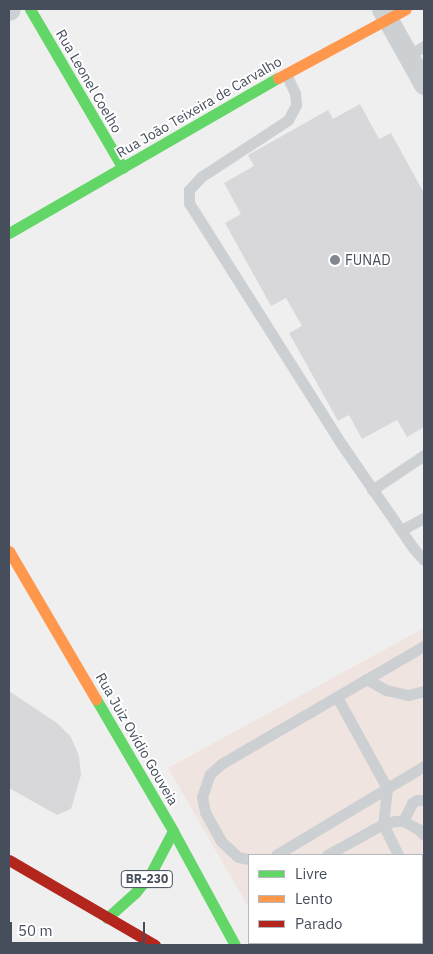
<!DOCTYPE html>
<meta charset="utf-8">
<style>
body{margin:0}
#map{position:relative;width:433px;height:954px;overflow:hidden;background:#f0efef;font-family:"IBM Plex Sans",sans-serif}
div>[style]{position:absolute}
.medical>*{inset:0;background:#efe4e0}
.building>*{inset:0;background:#d8d8db}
.lane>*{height:11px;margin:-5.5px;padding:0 5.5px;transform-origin:5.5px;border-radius:5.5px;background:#cdd0d3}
.street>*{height:21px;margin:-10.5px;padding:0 10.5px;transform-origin:10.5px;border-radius:10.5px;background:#cdd0d3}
.fast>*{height:11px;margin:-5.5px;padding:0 5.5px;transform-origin:5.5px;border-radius:5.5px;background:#63d668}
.slow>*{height:11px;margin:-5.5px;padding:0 5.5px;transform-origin:5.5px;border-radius:5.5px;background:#ff974d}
.jam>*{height:11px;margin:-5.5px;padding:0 5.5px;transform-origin:5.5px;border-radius:5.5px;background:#b3261e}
.dots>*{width:14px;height:14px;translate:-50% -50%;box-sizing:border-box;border:2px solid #fff;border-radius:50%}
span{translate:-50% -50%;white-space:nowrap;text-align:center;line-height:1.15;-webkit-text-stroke:4px #fff;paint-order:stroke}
.shield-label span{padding:1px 4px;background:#fff;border:1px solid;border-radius:4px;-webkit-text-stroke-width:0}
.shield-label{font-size:12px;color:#464e5c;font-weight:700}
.street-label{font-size:14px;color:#464e5c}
.poi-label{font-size:14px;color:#464e5c}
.left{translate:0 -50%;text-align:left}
.frame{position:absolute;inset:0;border:10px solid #464e5c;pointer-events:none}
.legend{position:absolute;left:248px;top:854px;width:175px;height:90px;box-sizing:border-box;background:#fff;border:1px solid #b5b8be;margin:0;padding:6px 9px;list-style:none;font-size:15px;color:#464e5c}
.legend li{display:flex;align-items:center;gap:10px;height:25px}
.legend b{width:25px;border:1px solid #b5b8be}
.scale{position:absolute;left:10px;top:922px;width:135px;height:22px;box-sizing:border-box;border:2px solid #464e5c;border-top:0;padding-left:6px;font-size:15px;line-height:18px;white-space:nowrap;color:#464e5c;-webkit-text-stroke:4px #fff;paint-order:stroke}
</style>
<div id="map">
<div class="medical">
<div style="clip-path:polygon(424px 628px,424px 945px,283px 945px,279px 943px,422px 943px,422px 855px,249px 855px,249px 908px,168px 768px)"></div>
</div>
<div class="building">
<div style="clip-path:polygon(360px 104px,379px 139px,391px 133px,424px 193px,424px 427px,407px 437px,397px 420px,362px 439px,349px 415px,338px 421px,289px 333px,302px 326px,286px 298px,271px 306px,225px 223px,241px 214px,224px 183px,254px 166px,248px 155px,328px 110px,333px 119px)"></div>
<div style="clip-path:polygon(9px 691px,57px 723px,71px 737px,79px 756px,81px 775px,71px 809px,57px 815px,9px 788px)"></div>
</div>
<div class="lane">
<div style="left:408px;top:56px;width:19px;rotate:-32deg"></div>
<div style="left:286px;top:74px;width:21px;rotate:65deg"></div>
<div style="left:295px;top:93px;width:12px;rotate:85deg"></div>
<div style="left:296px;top:105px;width:17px;rotate:118deg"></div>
<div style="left:288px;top:120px;width:104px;rotate:146.8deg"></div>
<div style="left:201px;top:177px;width:18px;rotate:133deg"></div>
<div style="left:189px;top:190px;width:13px;rotate:90deg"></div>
<div style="left:189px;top:203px;width:286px;rotate:57.7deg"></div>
<div style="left:342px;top:445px;width:126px;rotate:55.3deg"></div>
<div style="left:414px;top:549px;width:15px;rotate:48deg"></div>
<div style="left:372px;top:490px;width:63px;rotate:-33.9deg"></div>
<div style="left:401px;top:530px;width:26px;rotate:-28deg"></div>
<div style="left:366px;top:679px;width:23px;rotate:29deg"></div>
<div style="left:386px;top:690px;width:23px;rotate:13deg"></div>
<div style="left:408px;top:695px;width:16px;rotate:-14deg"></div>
<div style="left:337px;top:697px;width:104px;rotate:61.2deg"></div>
<div style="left:387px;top:788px;width:36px;rotate:96deg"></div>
<div style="left:383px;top:824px;width:34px;rotate:64deg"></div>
<div style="left:403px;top:821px;width:20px;rotate:-63deg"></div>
<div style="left:412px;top:803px;width:6px;rotate:-31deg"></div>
<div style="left:417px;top:800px;width:7px"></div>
<div style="left:276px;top:855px;width:173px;rotate:-31deg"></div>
<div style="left:327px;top:855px;width:64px;rotate:-29deg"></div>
<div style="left:383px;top:824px;width:12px;rotate:-14deg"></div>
<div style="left:395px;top:821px;width:8px"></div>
<div style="left:403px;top:821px;width:17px;rotate:28deg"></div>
<div style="left:418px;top:829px;width:8px;rotate:45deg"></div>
<div style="left:249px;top:859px;width:11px;rotate:-170deg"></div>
<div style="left:238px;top:857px;width:23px;rotate:-137deg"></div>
<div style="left:221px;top:841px;width:33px;rotate:-119deg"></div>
<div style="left:205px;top:812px;width:15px;rotate:-101deg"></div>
<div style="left:202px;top:797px;width:24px;rotate:-71deg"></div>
<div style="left:210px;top:774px;width:15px;rotate:-42deg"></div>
<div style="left:221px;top:764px;width:235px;rotate:-30.2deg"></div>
<div style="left:422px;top:901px;width:5px;rotate:68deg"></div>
<div style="left:281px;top:943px;width:2px;rotate:90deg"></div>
<div style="left:307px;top:943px;width:3px;rotate:45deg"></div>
<div style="left:337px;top:943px;width:3px;rotate:45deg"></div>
<div style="left:392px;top:943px;width:2px;rotate:63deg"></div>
</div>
<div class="street">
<div style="left:382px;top:9px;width:86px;rotate:60.8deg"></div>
<div style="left:9px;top:10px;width:1px;rotate:-45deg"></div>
</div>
<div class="fast">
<div style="left:30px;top:9px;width:184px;rotate:59.7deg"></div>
<div style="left:9px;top:233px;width:310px;rotate:-30deg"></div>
<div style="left:96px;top:699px;width:153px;rotate:59.7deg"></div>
<div style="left:173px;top:831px;width:130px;rotate:61.5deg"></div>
<div style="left:107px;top:918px;width:38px;rotate:-42deg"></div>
<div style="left:135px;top:893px;width:26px;rotate:-51deg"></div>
<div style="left:151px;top:873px;width:47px;rotate:-62.4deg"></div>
</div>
<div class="slow">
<div style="left:278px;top:78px;width:145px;rotate:-28.3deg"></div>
<div style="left:9px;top:551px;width:172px;rotate:59.6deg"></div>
</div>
<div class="jam">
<div style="left:9px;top:860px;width:169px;rotate:30.2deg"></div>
</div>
<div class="dots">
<div style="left:335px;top:260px;background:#82868f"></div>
</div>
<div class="shield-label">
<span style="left:147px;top:879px">BR-230</span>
</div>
<div class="street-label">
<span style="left:89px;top:81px;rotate:60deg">Rua Leonel Coelho</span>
<span style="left:199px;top:107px;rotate:-30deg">Rua João Teixeira de Carvalho</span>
<span style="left:137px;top:739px;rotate:60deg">Rua Juiz Ovídio Gouveia</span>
</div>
<div class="poi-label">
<span class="left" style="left:345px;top:260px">FUNAD</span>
</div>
<div class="frame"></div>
<ul class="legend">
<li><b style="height:6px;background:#63d668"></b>Livre</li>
<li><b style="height:6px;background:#ff974d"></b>Lento</li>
<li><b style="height:6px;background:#b3261e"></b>Parado</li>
</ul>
<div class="scale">50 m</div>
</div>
